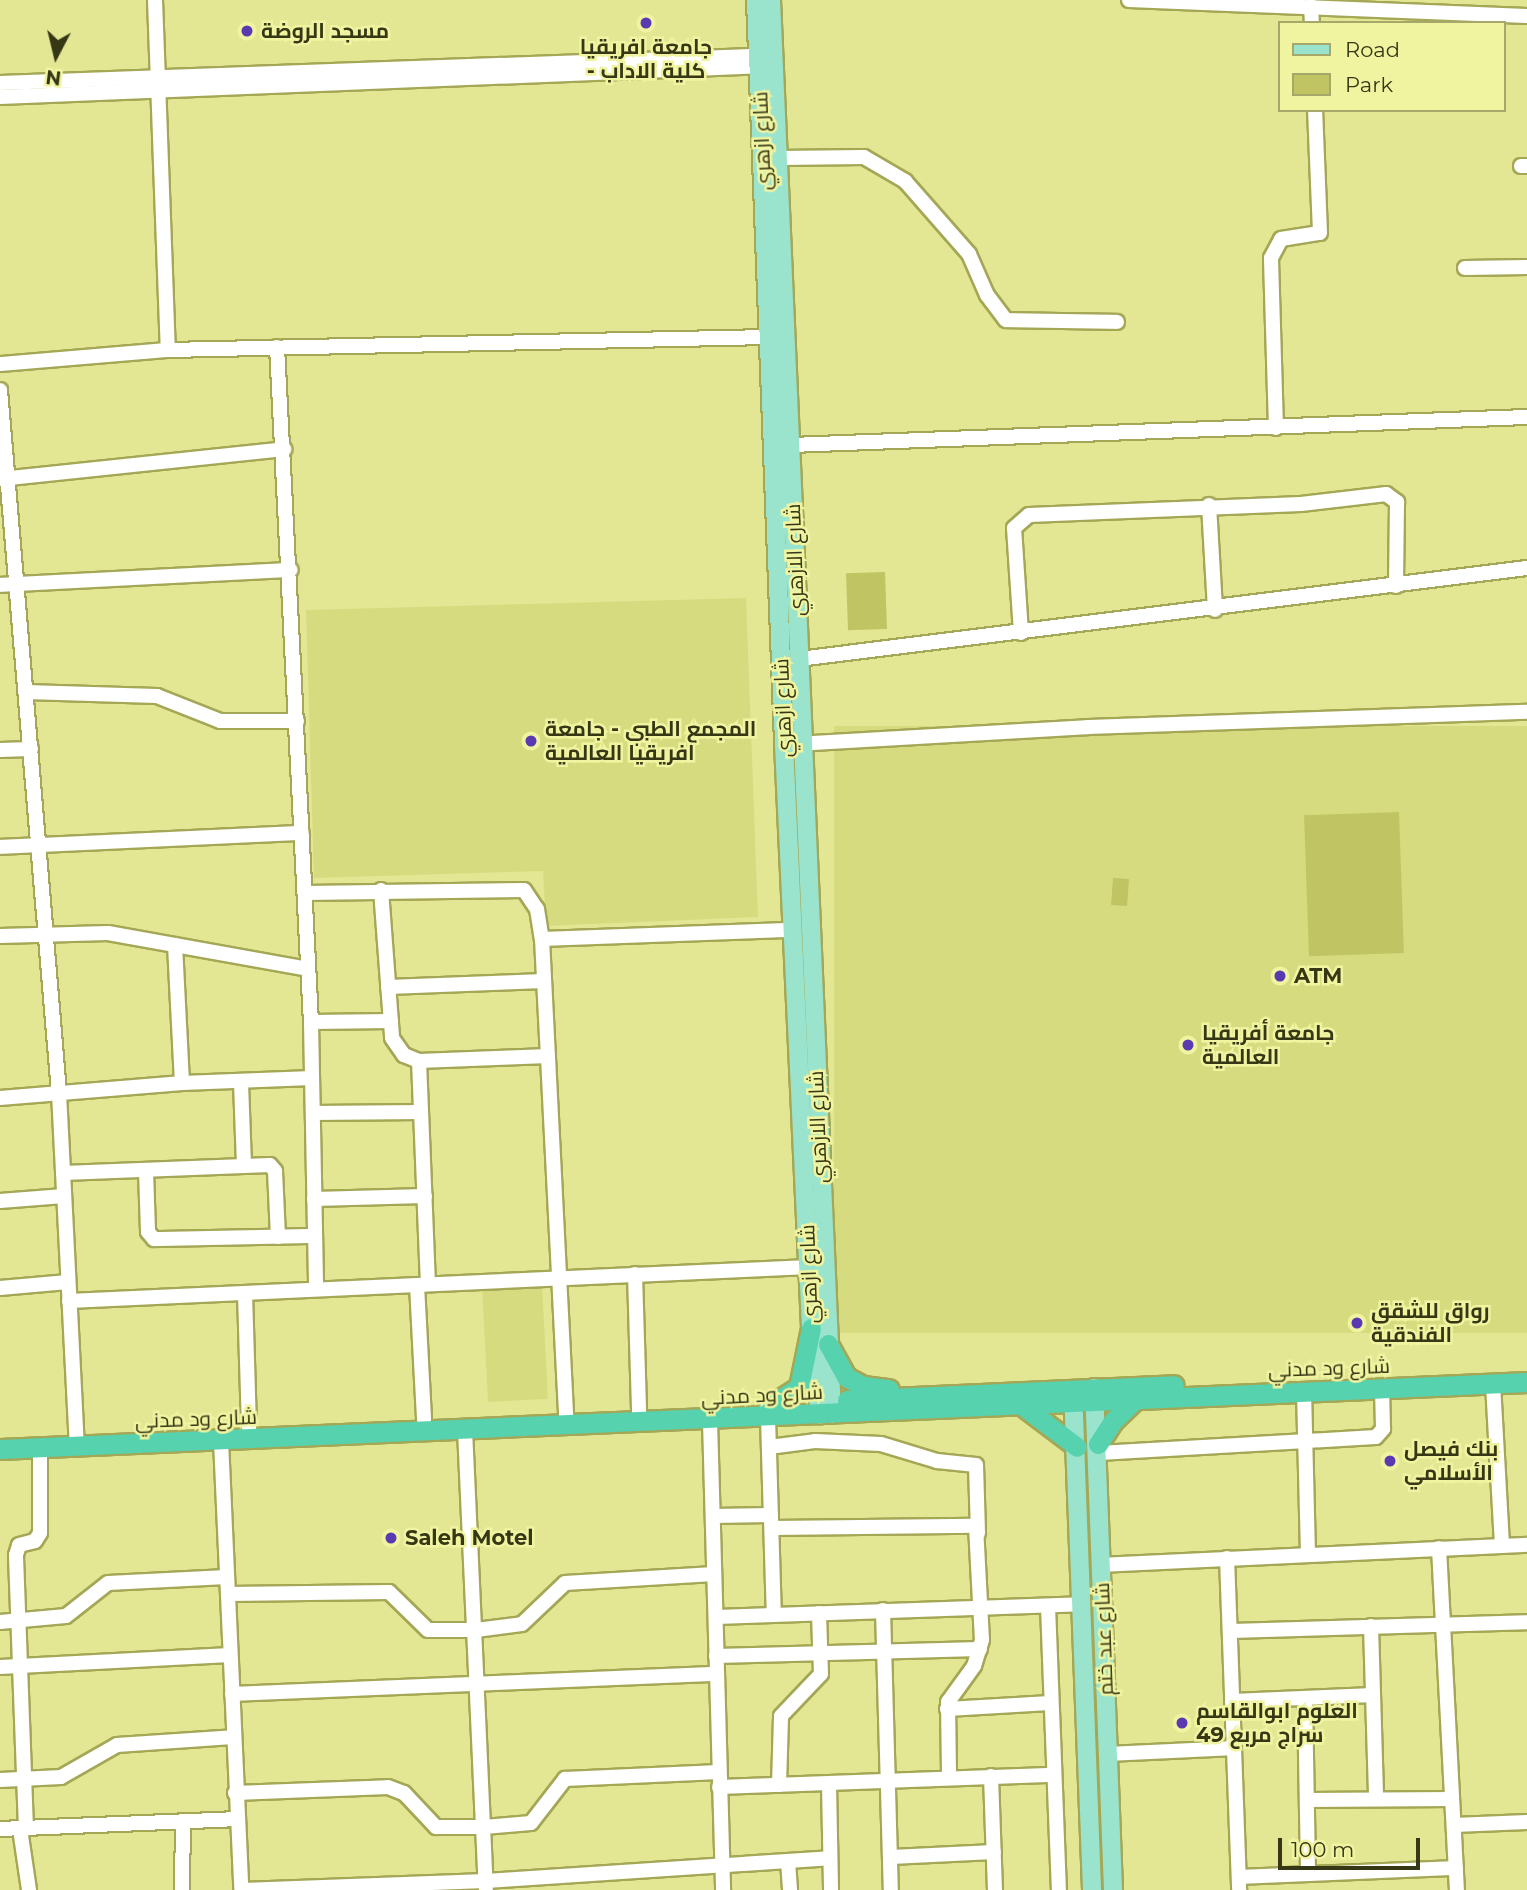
<!DOCTYPE html>
<meta charset="utf-8">
<style>
body{margin:0}
#map{position:relative;width:1527px;height:1890px;overflow:hidden;background:#e3e794;font-family:Montserrat,Cairo,sans-serif}
div>[style]{position:absolute}
.built>*{inset:0;background:#d7db7f;transform-origin:0 0}
.green>*{inset:0;background:#c1c463;transform-origin:0 0}
.roads{filter:drop-shadow(2px 0 #a4a755) drop-shadow(-2px 0 #a4a755) drop-shadow(0 2px #a4a755) drop-shadow(0 -2px #a4a755)}
.minor>*{height:14px;margin:-7px;padding:0 7px;transform-origin:7px;border-radius:7px;background:#fff}
.major>*{height:18px;margin:-9px;padding:0 9px;transform-origin:9px;border-radius:9px;background:#9ae4ce}
.highway>*{height:19px;margin:-9.5px;padding:0 9.5px;transform-origin:9.5px;border-radius:9.5px;background:#57d2ae}
.dots>*{width:19px;height:19px;translate:-50% -50%;box-sizing:border-box;border:4px solid #f0f4a1;border-radius:50%}
span{translate:-50% -50%;white-space:nowrap;text-align:center;line-height:1.15;-webkit-text-stroke:5px #f0f4a1;paint-order:stroke}
.poi-label{font-size:21px;color:#363714;font-weight:700}
.left{translate:0 -50%;text-align:left}
.street-label{font-size:21px;color:#363714}
.legend{position:absolute;left:1278px;top:21px;width:228px;height:91px;box-sizing:border-box;background:#f0f4a1;border:2px solid #a6a869;margin:0;padding:9px 12px;list-style:none;font-size:21px;color:#363714}
.legend li{display:flex;align-items:center;gap:14px;height:35px}
.legend b{width:35px;border:2px solid #a6a869}
.north{position:absolute;left:21px;top:21px;width:70px;height:70px;-webkit-text-stroke:5px #f0f4a1;paint-order:stroke;rotate:187deg;font-size:19px;font-weight:700;line-height:28px;text-align:center;color:#363714}
.north::after{content:'';display:block;margin:auto;width:24px;height:32px;background:#363714;clip-path:polygon(50% 0,100% 100%,50% 72%,0 100%)}
.scale{position:absolute;left:1278px;top:1838px;width:142px;height:32px;box-sizing:border-box;border:4px solid #363714;border-top:0;padding-left:9px;font-size:21px;line-height:24px;white-space:nowrap;color:#363714;-webkit-text-stroke:5px #f0f4a1;paint-order:stroke}
</style>
<div id="map">
<div class="built">
<div style="clip-path:polygon(746px 598px,758px 917px,546px 926px,543px 871px,314px 878px,306px 610px)"></div>
<div style="left:1527px;top:726px;width:607px;height:693px;rotate:90deg"></div>
<div style="left:542px;top:1285px;width:114px;height:60px;rotate:87deg"></div>
</div>
<div class="green">
<div style="left:885px;top:572px;width:57px;height:39px;rotate:88deg"></div>
<div style="left:1399px;top:812px;width:141px;height:95px;rotate:88deg"></div>
<div style="left:1113px;top:878px;width:16px;height:27px;rotate:4deg"></div>
</div>
<div class="roads">
<div class="minor">
<div style="left:155px;top:0;width:350px;rotate:87.9deg"></div>
<div style="left:1129px;top:0;width:398px;rotate:2.3deg"></div>
<div style="left:1311px;top:6px;width:17px;rotate:87deg"></div>
<div style="left:0;top:83px;width:752px;rotate:-2.06deg"></div>
<div style="left:0;top:97px;width:767px;rotate:-2.32deg"></div>
<div style="left:778px;top:158px;width:86px;rotate:-0.7deg"></div>
<div style="left:864px;top:157px;width:48px;rotate:30.3deg"></div>
<div style="left:905px;top:181px;width:97px;rotate:48.8deg"></div>
<div style="left:969px;top:254px;width:45px;rotate:66.3deg"></div>
<div style="left:987px;top:295px;width:31px;rotate:53deg"></div>
<div style="left:1006px;top:320px;width:111px;rotate:1deg"></div>
<div style="left:1521px;top:166px;width:6px"></div>
<div style="left:1465px;top:268px;width:62px;rotate:-0.9deg"></div>
<div style="left:277px;top:347px;width:676px;rotate:87.12deg"></div>
<div style="left:311px;top:1022px;width:267px;rotate:88.9deg"></div>
<div style="left:0;top:364px;width:169px;rotate:-4.8deg"></div>
<div style="left:168px;top:350px;width:602px;rotate:-1.24deg"></div>
<div style="left:0;top:390px;width:705px;rotate:85.2deg"></div>
<div style="left:59px;top:1093px;width:353px;rotate:87.1deg"></div>
<div style="left:1276px;top:428px;width:170px;rotate:-91.7deg"></div>
<div style="left:1271px;top:258px;width:21px;rotate:-62deg"></div>
<div style="left:1281px;top:239px;width:39px;rotate:-9deg"></div>
<div style="left:1320px;top:233px;width:123px;rotate:-92.3deg"></div>
<div style="left:791px;top:445px;width:737px;rotate:-2.18deg"></div>
<div style="left:0;top:479px;width:286px;rotate:-6deg"></div>
<div style="left:1209px;top:505px;width:105px;rotate:86.7deg"></div>
<div style="left:0;top:585px;width:291px;rotate:-3deg"></div>
<div style="left:1021px;top:633px;width:105px;rotate:-93.8deg"></div>
<div style="left:1014px;top:528px;width:20px;rotate:-41deg"></div>
<div style="left:1029px;top:515px;width:272px;rotate:-2.3deg"></div>
<div style="left:1301px;top:504px;width:86px;rotate:-6.7deg"></div>
<div style="left:1386px;top:494px;width:14px;rotate:36deg"></div>
<div style="left:1397px;top:502px;width:84px;rotate:90.7deg"></div>
<div style="left:799px;top:659px;width:734px;rotate:-7.13deg"></div>
<div style="left:26px;top:692px;width:131px;rotate:1.7deg"></div>
<div style="left:157px;top:696px;width:68px;rotate:21.6deg"></div>
<div style="left:220px;top:721px;width:77px"></div>
<div style="left:794px;top:744px;width:294px;rotate:-3.3deg"></div>
<div style="left:1088px;top:727px;width:439px;rotate:-2deg"></div>
<div style="left:0;top:750px;width:31px;rotate:-2deg"></div>
<div style="left:0;top:847px;width:302px;rotate:-2.7deg"></div>
<div style="left:381px;top:890px;width:148px;rotate:85.7deg"></div>
<div style="left:392px;top:1038px;width:21px;rotate:55deg"></div>
<div style="left:404px;top:1055px;width:16px;rotate:22deg"></div>
<div style="left:419px;top:1061px;width:129px;rotate:-2.2deg"></div>
<div style="left:305px;top:893px;width:219px;rotate:-0.8deg"></div>
<div style="left:524px;top:890px;width:23px;rotate:56deg"></div>
<div style="left:537px;top:909px;width:30px;rotate:81deg"></div>
<div style="left:542px;top:939px;width:251px;rotate:-2.1deg"></div>
<div style="left:0;top:936px;width:108px;rotate:-1.6deg"></div>
<div style="left:108px;top:933px;width:203px;rotate:10.2deg"></div>
<div style="left:542px;top:939px;width:477px;rotate:87.1deg"></div>
<div style="left:175px;top:945px;width:138px;rotate:87.1deg"></div>
<div style="left:388px;top:987px;width:156px;rotate:-2.2deg"></div>
<div style="left:311px;top:1022px;width:80px;rotate:-0.7deg"></div>
<div style="left:419px;top:1061px;width:223px;rotate:87.7deg"></div>
<div style="left:241px;top:1083px;width:83px;rotate:87.9deg"></div>
<div style="left:0;top:1098px;width:183px;rotate:-4.7deg"></div>
<div style="left:182px;top:1083px;width:130px;rotate:-2.2deg"></div>
<div style="left:313px;top:1113px;width:108px;rotate:-0.5deg"></div>
<div style="left:146px;top:1171px;width:61px;rotate:88.1deg"></div>
<div style="left:148px;top:1232px;width:9px;rotate:49deg"></div>
<div style="left:154px;top:1239px;width:161px;rotate:-1.1deg"></div>
<div style="left:63px;top:1173px;width:207px;rotate:-2.2deg"></div>
<div style="left:270px;top:1165px;width:8px;rotate:50deg"></div>
<div style="left:275px;top:1171px;width:66px;rotate:87.4deg"></div>
<div style="left:314px;top:1199px;width:111px;rotate:-1.5deg"></div>
<div style="left:0;top:1201px;width:64px;rotate:-4.5deg"></div>
<div style="left:635px;top:1274px;width:138px;rotate:88.3deg"></div>
<div style="left:417px;top:1285px;width:135px;rotate:87deg"></div>
<div style="left:0;top:1288px;width:68px;rotate:-5deg"></div>
<div style="left:245px;top:1293px;width:135px;rotate:88.3deg"></div>
<div style="left:69px;top:1301px;width:741px;rotate:-2.63deg"></div>
<div style="left:1493px;top:1384px;width:162px;rotate:86.8deg"></div>
<div style="left:1304px;top:1391px;width:162px;rotate:88.6deg"></div>
<div style="left:768px;top:1418px;width:197px;rotate:88.3deg"></div>
<div style="left:710px;top:1421px;width:469px;rotate:88.4deg"></div>
<div style="left:465px;top:1430px;width:459px;rotate:87.4deg"></div>
<div style="left:221px;top:1441px;width:449px;rotate:87.4deg"></div>
<div style="left:769px;top:1447px;width:46px;rotate:-7.4deg"></div>
<div style="left:815px;top:1441px;width:66px;rotate:2.6deg"></div>
<div style="left:881px;top:1444px;width:59px;rotate:16.9deg"></div>
<div style="left:937px;top:1461px;width:39px;rotate:6deg"></div>
<div style="left:976px;top:1465px;width:68px;rotate:88.3deg"></div>
<div style="left:1099px;top:1453px;width:277px;rotate:-3.3deg"></div>
<div style="left:1376px;top:1437px;width:11px;rotate:-49deg"></div>
<div style="left:1383px;top:1429px;width:41px;rotate:-91.4deg"></div>
<div style="left:713px;top:1516px;width:58px;rotate:-1deg"></div>
<div style="left:772px;top:1528px;width:204px;rotate:-0.6deg"></div>
<div style="left:976px;top:1526px;width:114px;rotate:87deg"></div>
<div style="left:982px;top:1640px;width:27px;rotate:107deg"></div>
<div style="left:974px;top:1666px;width:44px;rotate:125.8deg"></div>
<div style="left:948px;top:1702px;width:75px;rotate:89.2deg"></div>
<div style="left:1439px;top:1548px;width:342px;rotate:87deg"></div>
<div style="left:1227px;top:1558px;width:332px;rotate:87.9deg"></div>
<div style="left:1101px;top:1565px;width:426px;rotate:-2.7deg"></div>
<div style="left:228px;top:1594px;width:161px;rotate:-0.7deg"></div>
<div style="left:389px;top:1592px;width:54px;rotate:44.3deg"></div>
<div style="left:428px;top:1630px;width:48px"></div>
<div style="left:476px;top:1630px;width:46px;rotate:-7.4deg"></div>
<div style="left:522px;top:1624px;width:59px;rotate:-43.6deg"></div>
<div style="left:565px;top:1583px;width:149px;rotate:-3.5deg"></div>
<div style="left:1048px;top:1606px;width:284px;rotate:87.8deg"></div>
<div style="left:883px;top:1610px;width:280px;rotate:88.4deg"></div>
<div style="left:716px;top:1617px;width:365px;rotate:-2deg"></div>
<div style="left:0;top:1622px;width:66px;rotate:-5.2deg"></div>
<div style="left:66px;top:1616px;width:53px;rotate:-38.2deg"></div>
<div style="left:108px;top:1583px;width:119px;rotate:-2.9deg"></div>
<div style="left:1371px;top:1626px;width:173px;rotate:88.3deg"></div>
<div style="left:1230px;top:1631px;width:297px;rotate:-1.7deg"></div>
<div style="left:716px;top:1656px;width:264px;rotate:-1.5deg"></div>
<div style="left:0;top:1667px;width:230px;rotate:-3deg"></div>
<div style="left:232px;top:1694px;width:485px;rotate:-2.4deg"></div>
<div style="left:1305px;top:1698px;width:175px;rotate:89deg"></div>
<div style="left:1232px;top:1701px;width:141px;rotate:-2.4deg"></div>
<div style="left:947px;top:1709px;width:103px;rotate:-3.3deg"></div>
<div style="left:1109px;top:1754px;width:125px;rotate:-2.7deg"></div>
<div style="left:991px;top:1776px;width:114px;rotate:88deg"></div>
<div style="left:0;top:1780px;width:61px;rotate:-2.8deg"></div>
<div style="left:61px;top:1777px;width:64px;rotate:-29.7deg"></div>
<div style="left:117px;top:1745px;width:116px;rotate:-3.9deg"></div>
<div style="left:829px;top:1784px;width:106px;rotate:88.9deg"></div>
<div style="left:779px;top:1785px;width:69px;rotate:-88.3deg"></div>
<div style="left:781px;top:1716px;width:58px;rotate:-46.4deg"></div>
<div style="left:821px;top:1674px;width:61px;rotate:-91.9deg"></div>
<div style="left:719px;top:1787px;width:335px;rotate:-2.1deg"></div>
<div style="left:235px;top:1793px;width:153px;rotate:-2.2deg"></div>
<div style="left:388px;top:1787px;width:17px;rotate:21deg"></div>
<div style="left:404px;top:1793px;width:47px;rotate:46.7deg"></div>
<div style="left:436px;top:1827px;width:48px"></div>
<div style="left:484px;top:1827px;width:47px;rotate:-4.9deg"></div>
<div style="left:531px;top:1823px;width:56px;rotate:-52.3deg"></div>
<div style="left:565px;top:1779px;width:154px;rotate:-2.6deg"></div>
<div style="left:1307px;top:1800px;width:145px;rotate:-0.4deg"></div>
<div style="left:1454px;top:1825px;width:73px;rotate:-2.4deg"></div>
<div style="left:0;top:1829px;width:237px;rotate:-2.4deg"></div>
<div style="left:20px;top:1829px;width:62px;rotate:81.6deg"></div>
<div style="left:26px;top:1829px;width:274px;rotate:-92.1deg"></div>
<div style="left:16px;top:1555px;width:10px;rotate:-73deg"></div>
<div style="left:19px;top:1545px;width:16px;rotate:-14deg"></div>
<div style="left:35px;top:1541px;width:9px;rotate:-58deg"></div>
<div style="left:40px;top:1533px;width:85px;rotate:-90deg"></div>
<div style="left:891px;top:1857px;width:103px;rotate:-2.8deg"></div>
<div style="left:788px;top:1861px;width:29px;rotate:86deg"></div>
<div style="left:1239px;top:1877px;width:217px;rotate:-2.4deg"></div>
<div style="left:182px;top:1890px;width:69px;rotate:-89.2deg"></div>
<div style="left:242px;top:1890px;width:244px;rotate:-2.1deg"></div>
<div style="left:486px;top:1881px;width:344px;rotate:-3.8deg"></div>
</div>
<div class="major">
<div style="left:756px;top:0;width:745px;rotate:87.84deg"></div>
<div style="left:784px;top:744px;width:585px;rotate:87.35deg"></div>
<div style="left:811px;top:1328px;width:87px;rotate:84.1deg"></div>
<div style="left:771px;top:0;width:1415px;rotate:87.53deg"></div>
<div style="left:1094px;top:1388px;width:502px;rotate:87.83deg"></div>
<div style="left:1073px;top:1390px;width:500px;rotate:87.82deg"></div>
</div>
<div class="highway">
<div style="left:828px;top:1344px;width:38px;rotate:61deg"></div>
<div style="left:846px;top:1377px;width:19px;rotate:28deg"></div>
<div style="left:863px;top:1386px;width:26px;rotate:7deg"></div>
<div style="left:847px;top:1400px;width:327px;rotate:-2.6deg"></div>
<div style="left:768px;top:1407px;width:37px;rotate:-33deg"></div>
<div style="left:799px;top:1387px;width:60px;rotate:-78.5deg"></div>
<div style="left:1024px;top:1407px;width:66px;rotate:37deg"></div>
<div style="left:1098px;top:1444px;width:27px;rotate:-57deg"></div>
<div style="left:1113px;top:1421px;width:30px;rotate:-44deg"></div>
<div style="left:0;top:1449px;width:1528px;rotate:-2.51deg"></div>
</div>
</div>
<div class="dots">
<div style="left:646px;top:23px;background:#5b39b1"></div>
<div style="left:247px;top:31px;background:#5b39b1"></div>
<div style="left:531px;top:741px;background:#5b39b1"></div>
<div style="left:1280px;top:976px;background:#5b39b1"></div>
<div style="left:1188px;top:1045px;background:#5b39b1"></div>
<div style="left:1357px;top:1323px;background:#5b39b1"></div>
<div style="left:1390px;top:1461px;background:#5b39b1"></div>
<div style="left:391px;top:1538px;background:#5b39b1"></div>
<div style="left:1182px;top:1723px;background:#5b39b1"></div>
</div>
<div class="poi-label">
<span class="left" style="left:261px;top:31px">مسجد الروضة</span>
<span style="left:646px;top:59px">جامعة افريقيا<br>- كلية الاداب</span>
<span class="left" style="left:545px;top:741px">المجمع الطبي - جامعة<br>افريقيا العالمية</span>
<span class="left" style="left:1294px;top:976px">ATM</span>
<span class="left" style="left:1202px;top:1045px">جامعة أفريقيا<br>العالمية</span>
<span class="left" style="left:1371px;top:1323px">رواق للشقق<br>الفندقية</span>
<span class="left" style="left:1404px;top:1461px">بنك فيصل<br>الأسلامي</span>
<span class="left" style="left:405px;top:1538px">Saleh Motel</span>
<span class="left" style="left:1196px;top:1723px">العلوم ابوالقاسم<br>سراج مربع 49</span>
</div>
<div class="street-label">
<span style="left:762px;top:141px;rotate:-92deg">شارع ازهري</span>
<span style="left:795px;top:560px;rotate:-92deg">شارع الازهري</span>
<span style="left:783px;top:708px;rotate:-92deg">شارع ازهري</span>
<span style="left:818px;top:1127px;rotate:-92deg">شارع الازهري</span>
<span style="left:809px;top:1274px;rotate:-92deg">شارع ازهري</span>
<span style="left:1329px;top:1368px;rotate:-2deg">شارع ود مدني</span>
<span style="left:762px;top:1395px;rotate:-3deg">شارع ود مدني</span>
<span style="left:196px;top:1419px;rotate:-2deg">شارع ود مدني</span>
<span style="left:1104px;top:1639px;rotate:-92deg">شارع عبد ختم</span>
</div>
<ul class="legend">
<li><b style="height:9px;background:#9ae4ce"></b>Road</li>
<li><b style="height:19px;background:#c1c463"></b>Park</li>
</ul>
<div class="north">N</div>
<div class="scale">100 m</div>
</div>
